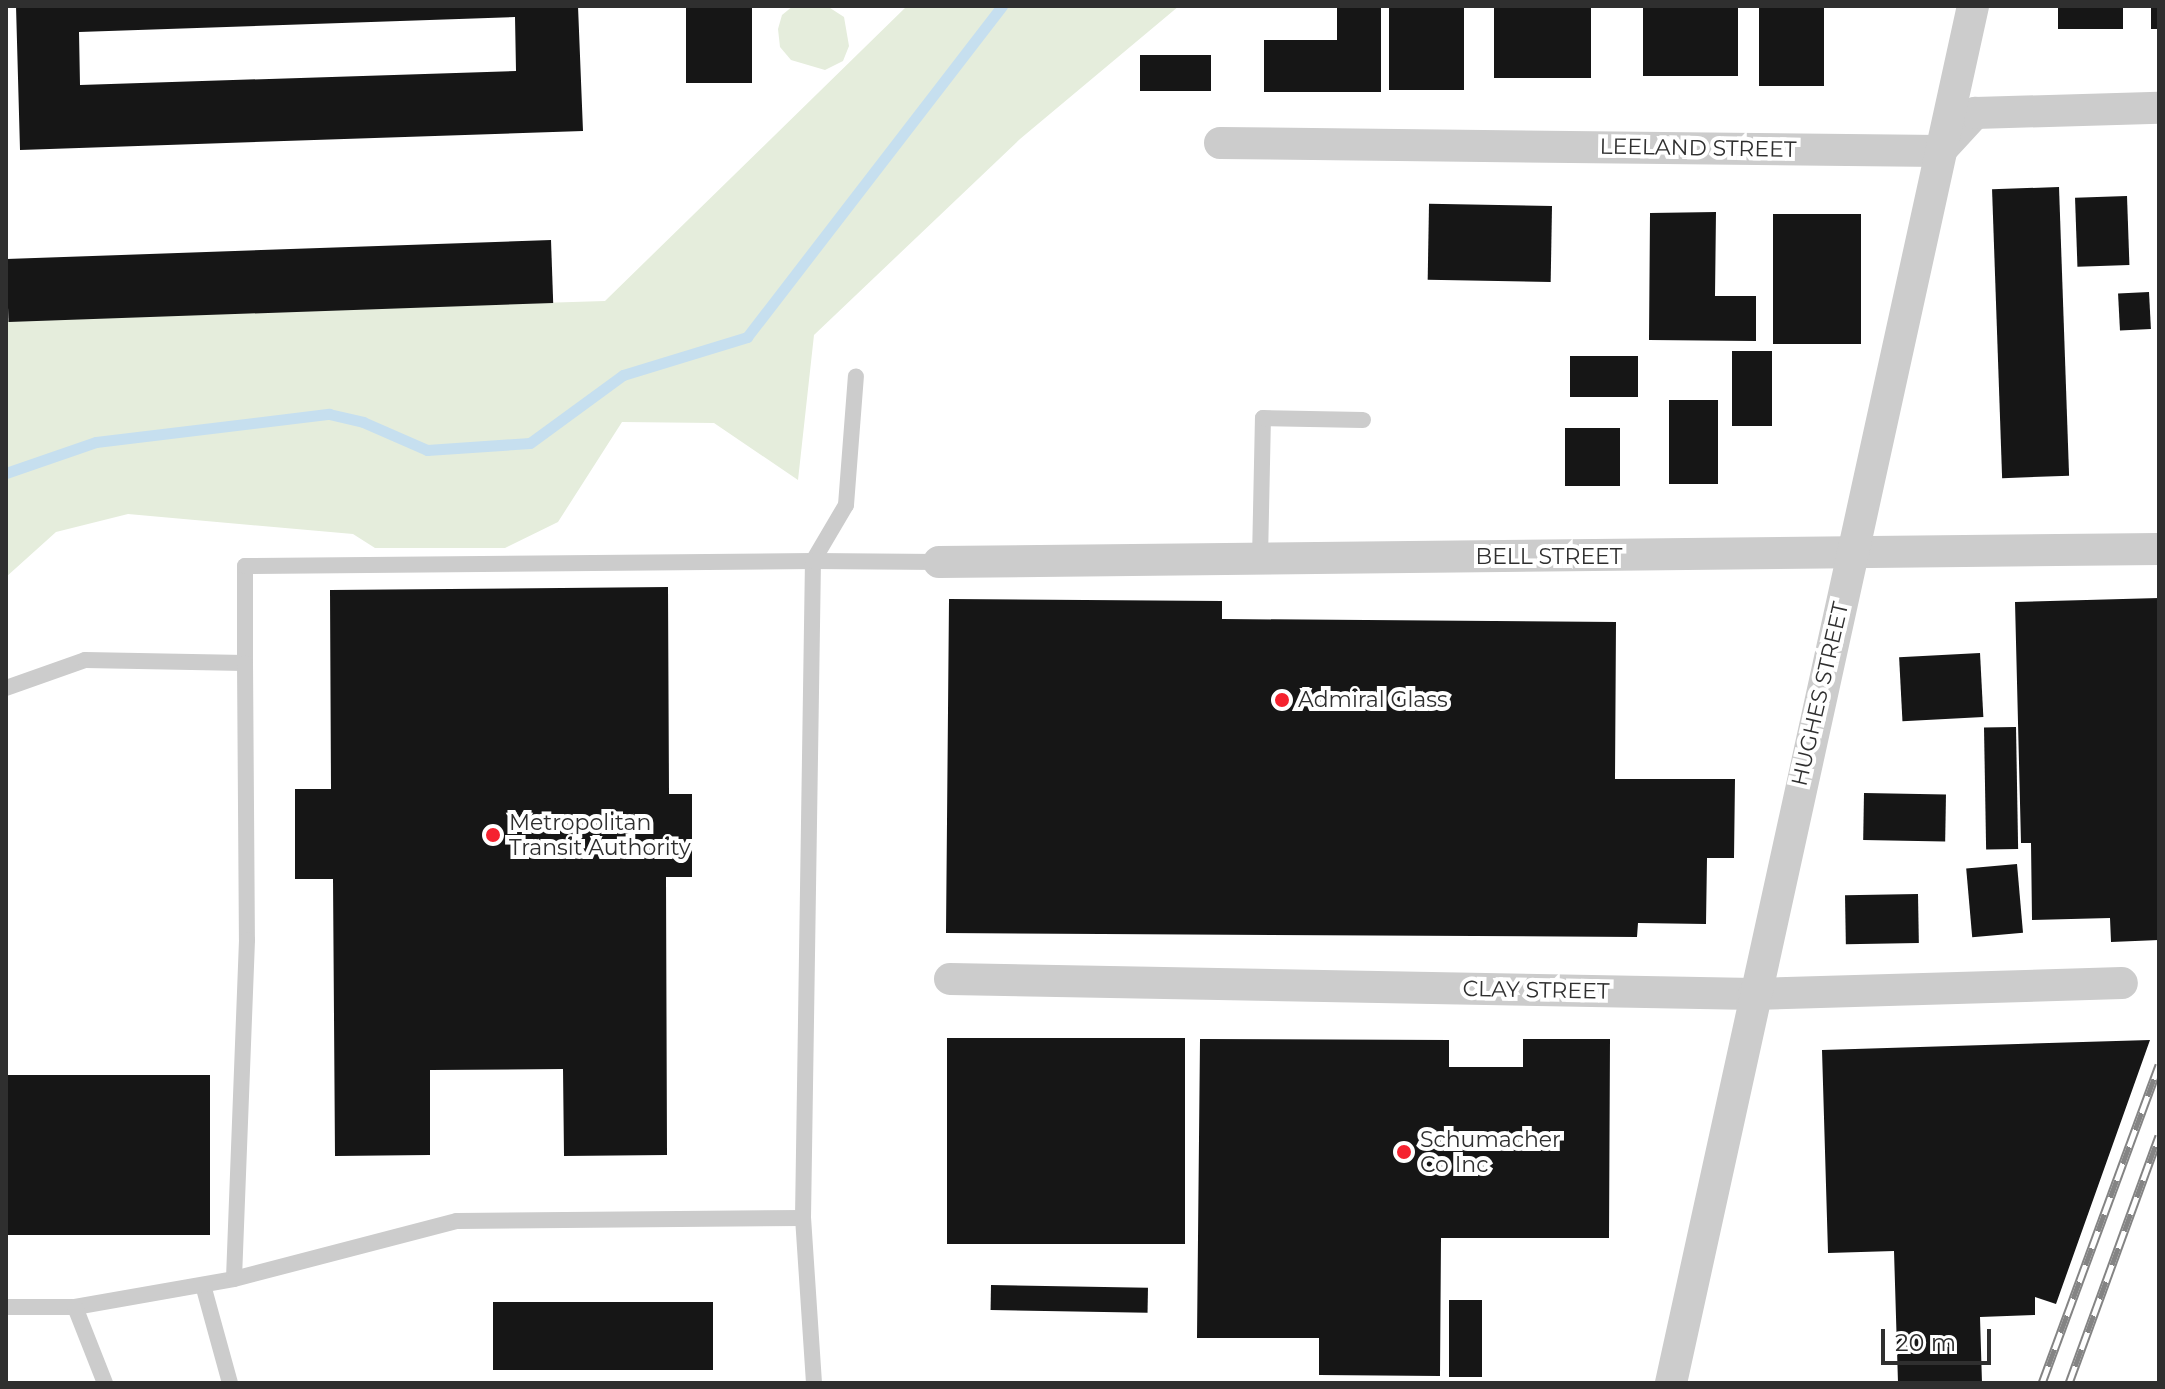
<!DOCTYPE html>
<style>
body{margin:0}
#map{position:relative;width:2165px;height:1389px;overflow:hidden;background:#fff;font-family:Montserrat,sans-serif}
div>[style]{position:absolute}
.green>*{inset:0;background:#e5eddc}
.stream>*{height:11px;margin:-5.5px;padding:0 5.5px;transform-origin:5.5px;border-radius:5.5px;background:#c6dfef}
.building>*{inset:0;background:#161616;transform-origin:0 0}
.service>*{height:16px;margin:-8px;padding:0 8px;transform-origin:8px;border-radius:8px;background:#ccc}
.minor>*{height:32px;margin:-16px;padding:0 16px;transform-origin:16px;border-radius:16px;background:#ccc}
.rail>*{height:9px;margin-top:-4.5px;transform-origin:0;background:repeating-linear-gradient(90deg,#fff 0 18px,#848484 0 36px);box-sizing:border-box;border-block:2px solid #848484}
.dots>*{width:22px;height:22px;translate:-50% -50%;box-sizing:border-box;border:4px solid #fff;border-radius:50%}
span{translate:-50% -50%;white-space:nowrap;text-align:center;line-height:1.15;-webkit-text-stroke:8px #fff;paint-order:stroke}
.street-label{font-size:22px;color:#2f2f2f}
.poi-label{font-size:22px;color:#2f2f2f}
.left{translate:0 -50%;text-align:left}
.frame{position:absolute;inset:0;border:8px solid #2f2f2f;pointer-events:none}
.scale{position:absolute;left:1881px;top:1329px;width:110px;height:36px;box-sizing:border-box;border:4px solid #2f2f2f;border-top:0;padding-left:10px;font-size:24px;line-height:28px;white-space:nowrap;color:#2f2f2f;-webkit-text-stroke:6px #fff;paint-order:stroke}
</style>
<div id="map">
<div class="green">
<div style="clip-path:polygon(793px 6px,827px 6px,844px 17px,849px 46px,843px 61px,825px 70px,791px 60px,780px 47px,778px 29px,782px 15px)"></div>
<div style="clip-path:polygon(907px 6px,1179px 6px,1020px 139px,814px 335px,798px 480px,714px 423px,622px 422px,558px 522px,505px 548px,375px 548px,353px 534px,128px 514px,56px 532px,6px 577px,6px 320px,605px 301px)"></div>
</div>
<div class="stream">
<div style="left:6px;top:473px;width:95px;rotate:-19deg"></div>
<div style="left:96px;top:442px;width:235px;rotate:-6.9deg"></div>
<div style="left:329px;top:414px;width:35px;rotate:13deg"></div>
<div style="left:363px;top:422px;width:70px;rotate:23.6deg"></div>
<div style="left:427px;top:450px;width:103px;rotate:-3.9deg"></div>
<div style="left:530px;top:443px;width:115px;rotate:-36.2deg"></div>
<div style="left:623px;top:375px;width:130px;rotate:-17deg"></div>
<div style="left:747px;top:337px;width:418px;rotate:-52.4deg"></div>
</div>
<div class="building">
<div style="clip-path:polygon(evenodd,16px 6px,578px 6px,583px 131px,20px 150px,16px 6px,515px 17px,516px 71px,80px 85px,79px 32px,515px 17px)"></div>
<div style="left:686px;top:6px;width:66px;height:77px"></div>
<div style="clip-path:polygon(1337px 6px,1381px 6px,1381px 92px,1264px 92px,1264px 40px,1337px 40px)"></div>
<div style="left:1389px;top:6px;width:75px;height:84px"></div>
<div style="left:1643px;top:6px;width:95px;height:70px"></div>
<div style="left:1759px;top:6px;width:65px;height:80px"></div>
<div style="left:2058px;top:6px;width:65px;height:23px"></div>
<div style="left:2151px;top:6px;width:8px;height:23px"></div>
<div style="left:1494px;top:7px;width:97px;height:71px"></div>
<div style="left:1140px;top:55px;width:71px;height:36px"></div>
<div style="left:2059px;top:187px;width:289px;height:67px;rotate:88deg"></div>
<div style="left:2127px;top:196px;width:69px;height:52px;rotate:88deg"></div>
<div style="left:1552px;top:206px;width:76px;height:123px;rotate:91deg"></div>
<div style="clip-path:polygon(1716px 212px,1715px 296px,1756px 296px,1756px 341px,1649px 340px,1650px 213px)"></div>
<div style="left:1773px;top:214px;width:88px;height:130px"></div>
<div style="left:551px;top:240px;width:63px;height:545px;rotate:88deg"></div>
<div style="left:2149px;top:292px;width:37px;height:31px;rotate:87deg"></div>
<div style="left:1772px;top:351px;width:75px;height:40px;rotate:90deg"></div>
<div style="left:1570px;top:356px;width:68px;height:41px"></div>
<div style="left:1669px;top:400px;width:49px;height:84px"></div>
<div style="left:1565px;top:428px;width:55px;height:58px"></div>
<div style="clip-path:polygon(668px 587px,669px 794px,692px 794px,692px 877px,666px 877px,667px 1155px,564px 1156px,563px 1069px,430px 1070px,430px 1155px,335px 1156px,333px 879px,295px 879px,295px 789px,331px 789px,330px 590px)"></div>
<div style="clip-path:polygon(2159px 598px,2159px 940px,2111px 942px,2110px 918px,2032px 920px,2031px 843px,2021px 843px,2015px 602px)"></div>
<div style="clip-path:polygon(949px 599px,1222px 601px,1222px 619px,1616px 622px,1615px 779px,1735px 779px,1734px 858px,1707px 858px,1706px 924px,1638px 923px,1637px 937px,946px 933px)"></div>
<div style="left:1980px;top:653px;width:64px;height:81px;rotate:87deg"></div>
<div style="left:2016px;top:727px;width:122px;height:32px;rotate:89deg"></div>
<div style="left:1864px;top:793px;width:82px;height:47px;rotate:1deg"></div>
<div style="left:2017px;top:864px;width:69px;height:51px;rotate:85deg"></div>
<div style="left:1918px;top:894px;width:49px;height:73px;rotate:89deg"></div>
<div style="left:947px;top:1038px;width:238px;height:206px"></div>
<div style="clip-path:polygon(1200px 1039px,1449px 1040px,1449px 1067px,1523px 1067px,1523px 1039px,1610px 1039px,1609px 1238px,1441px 1238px,1440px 1376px,1319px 1375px,1319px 1338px,1197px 1338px)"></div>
<div style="clip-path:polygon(2150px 1040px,2056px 1304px,2035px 1297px,2035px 1315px,1980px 1317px,1982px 1383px,1898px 1383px,1894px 1251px,1828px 1253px,1822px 1050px)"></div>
<div style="left:6px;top:1075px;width:204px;height:160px"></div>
<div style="left:991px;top:1285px;width:157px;height:25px;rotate:1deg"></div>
<div style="left:1449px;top:1300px;width:33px;height:77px"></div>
<div style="left:493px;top:1302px;width:220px;height:68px"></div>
</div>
<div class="service">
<div style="left:1260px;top:559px;width:141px;rotate:-88.8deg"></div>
<div style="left:1263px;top:418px;width:100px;rotate:1.1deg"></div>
<div style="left:245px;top:663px;width:97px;rotate:-90deg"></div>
<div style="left:245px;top:566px;width:568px;rotate:-0.5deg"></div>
<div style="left:813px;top:561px;width:65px;rotate:-59.5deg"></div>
<div style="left:846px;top:505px;width:129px;rotate:-85.6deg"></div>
<div style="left:6px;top:688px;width:84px;rotate:-19.5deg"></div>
<div style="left:85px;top:660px;width:160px;rotate:1.1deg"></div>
<div style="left:245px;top:663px;width:277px;rotate:89.6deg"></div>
<div style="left:247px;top:940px;width:339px;rotate:92.2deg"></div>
<div style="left:203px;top:1285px;width:102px;rotate:74.6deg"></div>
<div style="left:6px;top:1307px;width:69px"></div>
<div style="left:75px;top:1307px;width:161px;rotate:-10deg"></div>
<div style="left:234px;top:1279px;width:230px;rotate:-14.6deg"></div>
<div style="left:457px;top:1221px;width:346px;rotate:-0.5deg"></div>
<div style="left:75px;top:1307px;width:82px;rotate:68.5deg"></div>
<div style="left:814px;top:1383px;width:165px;rotate:-93.8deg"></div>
<div style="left:803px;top:1218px;width:657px;rotate:-89.13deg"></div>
<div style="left:813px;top:561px;width:126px;rotate:0.5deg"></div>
</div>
<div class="minor">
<div style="left:1220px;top:143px;width:720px;rotate:0.64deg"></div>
<div style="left:1940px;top:151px;width:52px;rotate:-47.4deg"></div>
<div style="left:1975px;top:113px;width:184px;rotate:-1.6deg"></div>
<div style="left:939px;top:562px;width:1220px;rotate:-0.61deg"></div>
<div style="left:950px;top:979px;width:804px;rotate:1.07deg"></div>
<div style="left:1754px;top:994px;width:368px;rotate:-1.7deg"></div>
<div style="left:1671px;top:1383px;width:1410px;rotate:-77.63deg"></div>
</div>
<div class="rail">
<div style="left:2042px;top:1383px;width:339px;rotate:-69.8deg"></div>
<div style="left:2069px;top:1383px;width:263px;rotate:-70deg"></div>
</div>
<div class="dots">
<div style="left:1282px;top:700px;background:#f5222f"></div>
<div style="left:493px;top:835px;background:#f5222f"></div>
<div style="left:1404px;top:1152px;background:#f5222f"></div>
</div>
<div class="street-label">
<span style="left:1698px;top:148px;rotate:1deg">LEELAND STREET</span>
<span style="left:1549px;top:557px">BELL STREET</span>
<span style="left:1820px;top:694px;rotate:-77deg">HUGHES STREET</span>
<span style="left:1536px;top:990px;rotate:1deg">CLAY STREET</span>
</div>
<div class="poi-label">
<span class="left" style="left:1298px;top:700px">Admiral Glass</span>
<span class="left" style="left:509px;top:835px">Metropolitan<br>Transit Authority</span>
<span class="left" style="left:1420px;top:1152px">Schumacher<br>Co Inc</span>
</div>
<div class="frame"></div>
<div class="scale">20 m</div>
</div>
